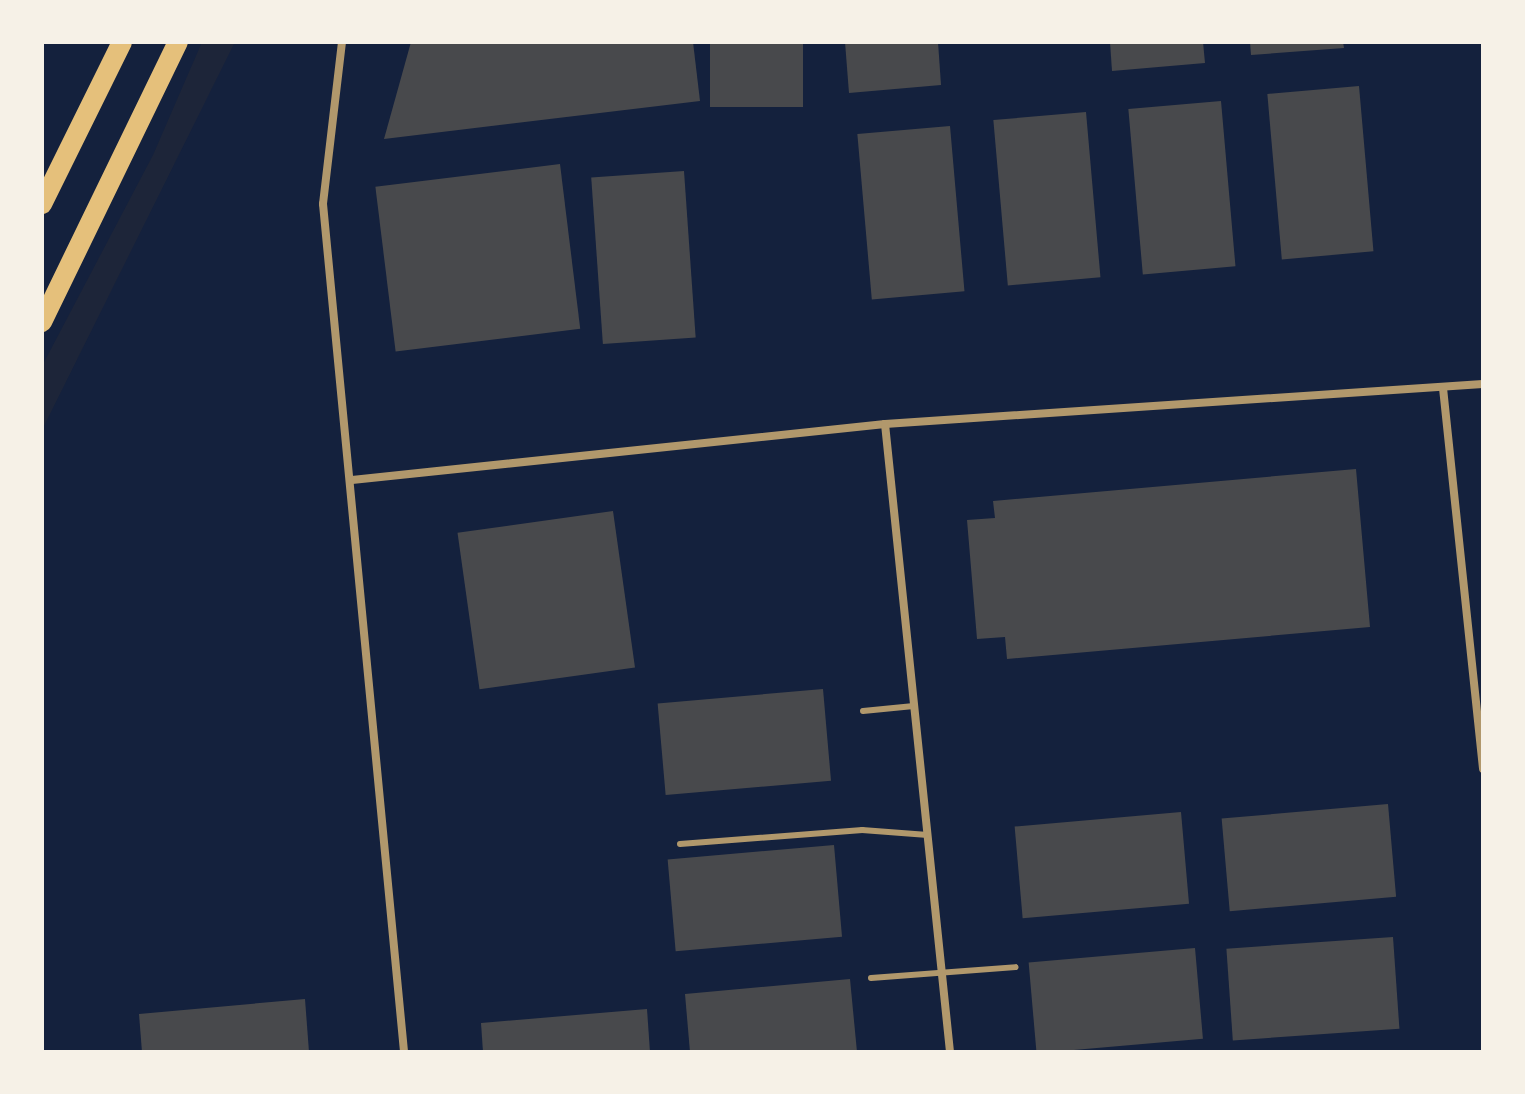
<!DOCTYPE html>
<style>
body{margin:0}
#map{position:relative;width:1525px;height:1094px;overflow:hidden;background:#14213d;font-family:Arial,sans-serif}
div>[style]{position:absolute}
.green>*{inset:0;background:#1d2539}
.building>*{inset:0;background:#48494c;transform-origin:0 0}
.service>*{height:6px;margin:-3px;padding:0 3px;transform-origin:3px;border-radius:3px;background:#b1986c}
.minor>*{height:8px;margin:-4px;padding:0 4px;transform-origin:4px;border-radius:4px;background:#b1986c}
.trunk>*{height:20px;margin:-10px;padding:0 10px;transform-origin:10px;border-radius:10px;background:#e5c07b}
span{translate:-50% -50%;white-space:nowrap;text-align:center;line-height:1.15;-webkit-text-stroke:8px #f6f1e7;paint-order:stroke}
.frame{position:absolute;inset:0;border:44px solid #f6f1e7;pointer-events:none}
</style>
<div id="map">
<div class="green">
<div style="clip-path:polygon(202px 42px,235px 42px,42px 430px,42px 366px,153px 155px)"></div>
</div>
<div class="building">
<div style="clip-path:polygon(411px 42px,693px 42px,700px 101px,384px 139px)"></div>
<div style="left:710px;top:42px;width:93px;height:65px"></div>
<div style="clip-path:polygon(845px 42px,938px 42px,941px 85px,849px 93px)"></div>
<div style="clip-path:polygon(1110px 42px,1203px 42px,1205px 63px,1112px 71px)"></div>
<div style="clip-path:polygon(1250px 42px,1343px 42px,1344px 48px,1251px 55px)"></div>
<div style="left:1359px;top:86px;width:166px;height:92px;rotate:85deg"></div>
<div style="left:1221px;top:101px;width:166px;height:93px;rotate:85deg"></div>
<div style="left:1086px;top:112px;width:166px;height:93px;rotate:85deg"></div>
<div style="left:950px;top:126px;width:166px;height:93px;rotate:85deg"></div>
<div style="left:560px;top:164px;width:166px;height:186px;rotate:83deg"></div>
<div style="left:684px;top:171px;width:167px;height:93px;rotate:86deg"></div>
<div style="clip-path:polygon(1356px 469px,1370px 627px,1007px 659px,1005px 637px,977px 639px,967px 520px,995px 518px,993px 501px)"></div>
<div style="left:613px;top:511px;width:158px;height:157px;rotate:82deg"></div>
<div style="left:823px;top:689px;width:92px;height:166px;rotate:85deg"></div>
<div style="left:1388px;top:804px;width:93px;height:167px;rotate:85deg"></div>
<div style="left:1181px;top:812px;width:92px;height:167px;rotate:85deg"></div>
<div style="left:834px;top:845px;width:92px;height:167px;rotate:85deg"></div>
<div style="left:1393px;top:937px;width:92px;height:167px;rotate:86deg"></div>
<div style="left:1195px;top:948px;width:91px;height:167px;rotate:85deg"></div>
<div style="clip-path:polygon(850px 979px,857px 1052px,690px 1052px,685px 994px)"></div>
<div style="clip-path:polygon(305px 999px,309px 1052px,142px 1052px,139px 1014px)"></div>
<div style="clip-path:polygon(647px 1009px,650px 1052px,483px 1052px,481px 1023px)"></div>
</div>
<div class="service">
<div style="left:863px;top:711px;width:51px;rotate:-5.6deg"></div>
<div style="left:680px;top:844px;width:183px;rotate:-4.4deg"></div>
<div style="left:862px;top:830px;width:66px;rotate:4.3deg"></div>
<div style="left:871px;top:978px;width:145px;rotate:-4.3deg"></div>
</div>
<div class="minor">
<div style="left:342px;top:42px;width:163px;rotate:96.7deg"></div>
<div style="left:323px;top:204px;width:852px;rotate:84.54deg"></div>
<div style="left:1443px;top:388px;width:383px;rotate:84deg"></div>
<div style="left:885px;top:424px;width:631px;rotate:84.09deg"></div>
<div style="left:352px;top:480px;width:536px;rotate:-6deg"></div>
<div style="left:885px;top:424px;width:599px;rotate:-3.83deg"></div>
</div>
<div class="trunk">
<div style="left:42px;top:204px;width:181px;rotate:-63.7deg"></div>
<div style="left:42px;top:322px;width:311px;rotate:-64.1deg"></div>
</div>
<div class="frame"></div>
</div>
